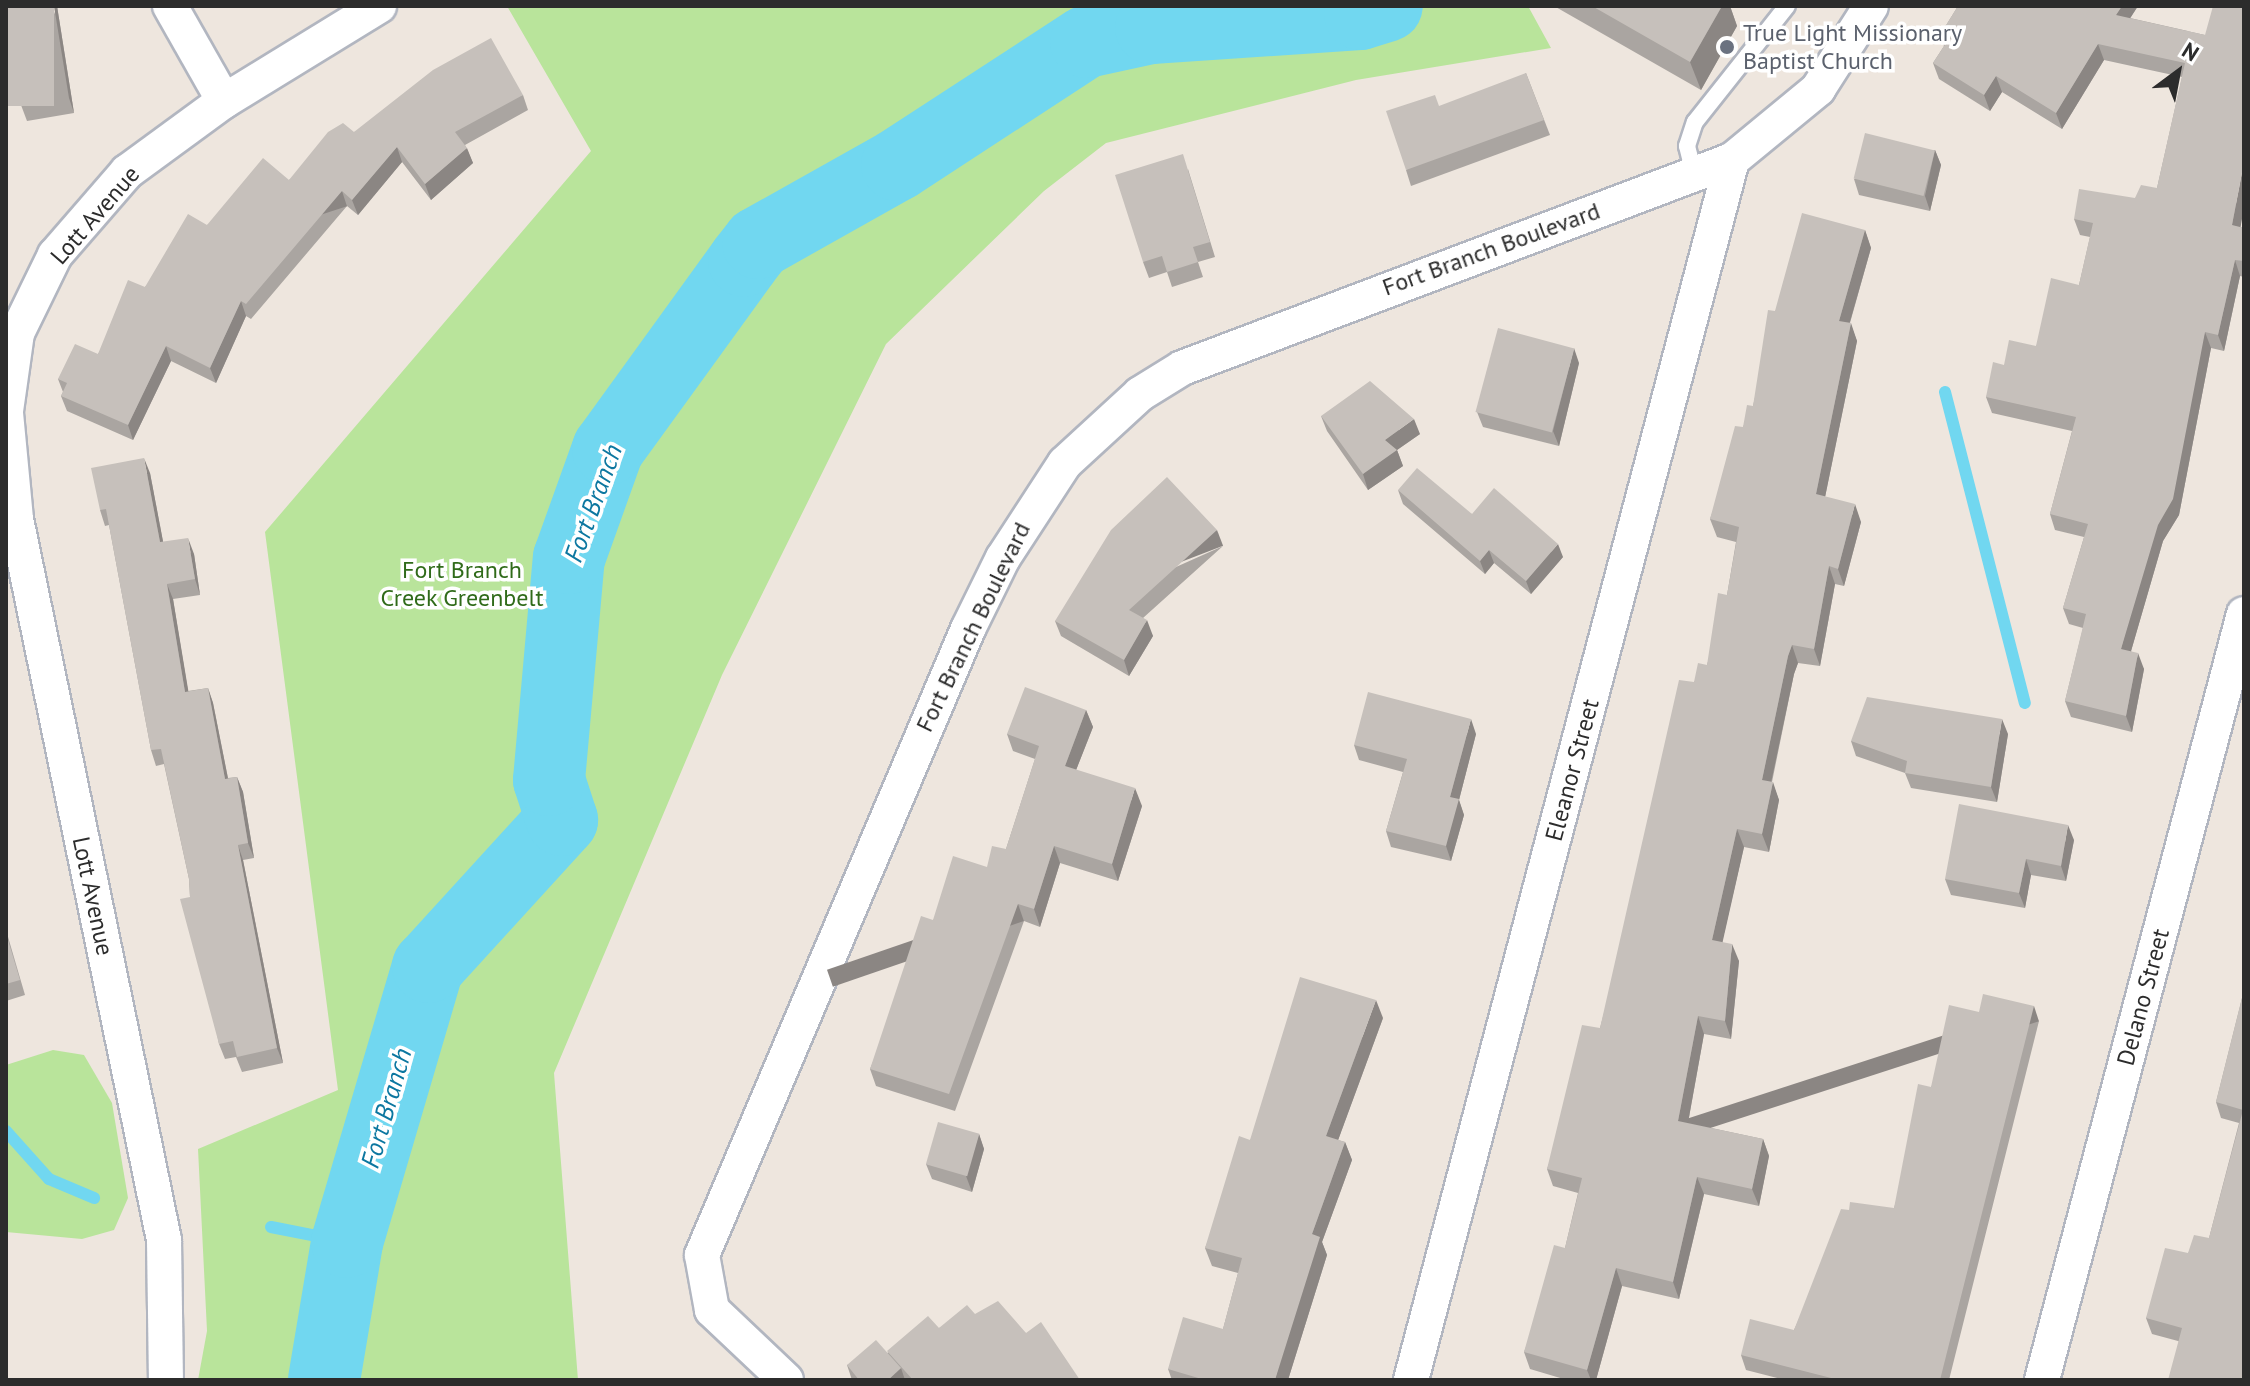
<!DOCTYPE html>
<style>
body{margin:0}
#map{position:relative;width:2250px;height:1386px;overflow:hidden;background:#eee6de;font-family:"PT Sans",sans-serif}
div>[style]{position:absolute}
.green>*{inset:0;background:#b9e49b}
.stream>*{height:12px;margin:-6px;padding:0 6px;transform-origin:6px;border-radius:6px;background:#71d7f0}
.river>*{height:72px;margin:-36px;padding:0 36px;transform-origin:36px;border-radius:36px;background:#71d7f0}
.roads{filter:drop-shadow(2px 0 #b2b6c0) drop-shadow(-2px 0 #b2b6c0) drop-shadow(0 2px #b2b6c0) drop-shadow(0 -2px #b2b6c0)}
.lane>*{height:16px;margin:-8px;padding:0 8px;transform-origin:8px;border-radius:8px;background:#fff}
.street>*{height:34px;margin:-17px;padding:0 17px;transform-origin:17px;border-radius:17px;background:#fff}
.wall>*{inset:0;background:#aaa5a1}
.shaded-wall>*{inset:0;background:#8b8683;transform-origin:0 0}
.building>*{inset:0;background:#c6c0bb;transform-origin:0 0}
.dots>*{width:22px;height:22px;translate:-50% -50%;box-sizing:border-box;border:4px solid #fff;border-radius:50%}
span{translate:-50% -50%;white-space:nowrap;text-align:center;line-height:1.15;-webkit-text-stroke:7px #fff;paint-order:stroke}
.worship-label{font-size:24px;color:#5b616d}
.left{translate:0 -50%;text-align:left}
.street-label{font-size:24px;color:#2c2c2c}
.park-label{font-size:24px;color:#306b1a}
.water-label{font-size:26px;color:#0c77a0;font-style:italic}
.frame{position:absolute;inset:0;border:8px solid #2c2c2c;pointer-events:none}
.north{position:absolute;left:2138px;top:32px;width:80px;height:80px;-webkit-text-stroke:6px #fff;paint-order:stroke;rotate:32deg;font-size:22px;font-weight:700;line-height:32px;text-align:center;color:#2c2c2c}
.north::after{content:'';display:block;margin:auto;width:28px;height:36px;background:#2c2c2c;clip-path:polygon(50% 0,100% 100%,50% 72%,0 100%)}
</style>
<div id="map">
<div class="green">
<div style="clip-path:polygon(507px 6px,1528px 6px,1551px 48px,1356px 80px,1106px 143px,1044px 191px,886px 344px,722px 675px,554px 1073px,578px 1380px,198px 1380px,207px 1331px,198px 1149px,338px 1090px,265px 532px,591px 151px)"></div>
<div style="clip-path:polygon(53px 1050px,84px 1055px,112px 1103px,128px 1198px,114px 1230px,82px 1239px,6px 1232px,6px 1065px)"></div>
</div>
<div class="stream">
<div style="left:1945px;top:392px;width:321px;rotate:75.6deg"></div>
<div style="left:6px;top:1131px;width:64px;rotate:48.1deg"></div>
<div style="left:49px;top:1179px;width:49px;rotate:22.9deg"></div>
<div style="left:271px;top:1227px;width:77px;rotate:11.2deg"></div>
</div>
<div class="river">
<div style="left:324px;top:1380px;width:140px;rotate:-80.5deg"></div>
<div style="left:347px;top:1242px;width:287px;rotate:-73.6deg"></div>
<div style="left:428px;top:967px;width:199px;rotate:-47.6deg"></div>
<div style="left:562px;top:820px;width:42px;rotate:-108deg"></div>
<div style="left:549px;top:780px;width:223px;rotate:-84.9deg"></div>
<div style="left:569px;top:558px;width:116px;rotate:-70.3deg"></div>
<div style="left:608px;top:449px;width:232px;rotate:-54.1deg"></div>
<div style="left:744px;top:261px;width:23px;rotate:-52deg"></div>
<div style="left:758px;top:243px;width:159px;rotate:-29.3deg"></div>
<div style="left:897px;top:165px;width:225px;rotate:-33.1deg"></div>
<div style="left:1086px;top:42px;width:66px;rotate:-12.2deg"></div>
<div style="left:1151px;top:28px;width:209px;rotate:-3.8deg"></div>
<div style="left:1360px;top:14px;width:28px;rotate:-17deg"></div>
</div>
<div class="roads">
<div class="lane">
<div style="left:1694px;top:174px;width:29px;rotate:-104deg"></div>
<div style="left:1687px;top:146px;width:25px;rotate:-72deg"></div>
<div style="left:1695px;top:122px;width:148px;rotate:-51.6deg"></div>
</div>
<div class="street">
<div style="left:170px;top:6px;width:109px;rotate:60.4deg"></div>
<div style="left:6px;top:411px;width:79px;rotate:-82deg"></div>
<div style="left:17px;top:333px;width:87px;rotate:-64deg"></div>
<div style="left:55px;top:255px;width:110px;rotate:-49.1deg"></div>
<div style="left:127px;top:172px;width:120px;rotate:-36.2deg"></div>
<div style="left:224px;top:101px;width:182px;rotate:-31.5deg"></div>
<div style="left:6px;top:413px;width:106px;rotate:84.6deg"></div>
<div style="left:16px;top:519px;width:736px;rotate:78.4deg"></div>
<div style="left:164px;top:1240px;width:140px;rotate:89.2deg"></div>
<div style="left:786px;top:1380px;width:102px;rotate:-136.6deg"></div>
<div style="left:712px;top:1310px;width:56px;rotate:-100.3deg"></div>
<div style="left:702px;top:1255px;width:680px;rotate:-66.98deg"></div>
<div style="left:968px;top:629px;width:79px;rotate:-63.8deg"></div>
<div style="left:1003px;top:558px;width:113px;rotate:-56.9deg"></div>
<div style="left:1065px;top:463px;width:102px;rotate:-42.6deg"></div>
<div style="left:1140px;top:394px;width:49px;rotate:-31.8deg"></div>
<div style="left:1182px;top:368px;width:588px;rotate:-20.72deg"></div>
<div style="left:1732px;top:160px;width:112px;rotate:-39.5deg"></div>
<div style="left:1818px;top:89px;width:98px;rotate:-57.4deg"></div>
<div style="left:1411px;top:1380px;width:1262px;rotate:-75.26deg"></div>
<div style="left:2042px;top:1380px;width:792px;rotate:-75.23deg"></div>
</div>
</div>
<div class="wall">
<div style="clip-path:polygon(57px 6px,74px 113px,27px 121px,21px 105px)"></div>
<div style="clip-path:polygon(1554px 6px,1730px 6px,1737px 26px,1701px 90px)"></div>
<div style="clip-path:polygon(1958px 6px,2138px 6px,2130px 18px,2205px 35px,2240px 227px,2244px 228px,2244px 277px,2240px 276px,2224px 351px,2211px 348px,2179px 515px,2163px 541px,2131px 651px,2144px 669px,2132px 732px,2071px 717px,2065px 701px,2083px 628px,2069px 624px,2063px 608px,2084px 537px,2055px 530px,2050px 514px,2072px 431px,1992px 413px,1986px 397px,2004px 365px,2036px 346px,2079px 285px,2090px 237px,2080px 235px,2074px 219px,2135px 198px,2157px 188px,2182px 77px,2104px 60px,2062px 129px,2002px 92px,1990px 111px,1939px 79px,1933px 63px,1944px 46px,1940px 35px)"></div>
<div style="clip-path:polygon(1526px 73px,1550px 135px,1411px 186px,1406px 170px)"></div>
<div style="clip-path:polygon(523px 95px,528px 110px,465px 145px,473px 163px,431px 200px,402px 162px,358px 215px,347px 206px,251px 319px,246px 316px,216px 383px,171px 361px,133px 440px,67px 411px,61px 396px,63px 392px,58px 379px,98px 354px,145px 287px,207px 225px,289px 180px,354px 132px)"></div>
<div style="clip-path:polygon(1935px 150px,1941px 165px,1930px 211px,1859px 195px,1854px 179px)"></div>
<div style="clip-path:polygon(1188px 169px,1215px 257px,1198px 262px,1203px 277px,1172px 287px,1167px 272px,1149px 278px,1143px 262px)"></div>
<div style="clip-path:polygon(1865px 230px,1871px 248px,1850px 323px,1857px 341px,1825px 497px,1861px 522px,1844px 586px,1835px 584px,1820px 666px,1798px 663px,1794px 674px,1772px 782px,1779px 800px,1769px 852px,1744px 847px,1722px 942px,1739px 961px,1731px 1039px,1704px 1034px,1688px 1123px,1763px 1139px,1769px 1156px,1759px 1206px,1704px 1194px,1679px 1299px,1622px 1286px,1596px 1380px,1567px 1380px,1530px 1369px,1524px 1352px,1565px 1248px,1578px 1193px,1553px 1186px,1547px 1169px,1600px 1028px,1694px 682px,1707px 665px,1727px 595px,1736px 542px,1717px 537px,1710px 519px,1743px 427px,1753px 406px,1775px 311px)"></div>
<div style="clip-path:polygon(1579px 363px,1559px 446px,1483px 427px,1477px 412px)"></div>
<div style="clip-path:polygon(1321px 416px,1420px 434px,1397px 450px,1403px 466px,1368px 490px,1327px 431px)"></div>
<div style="clip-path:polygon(150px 473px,163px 542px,194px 554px,200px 595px,173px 599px,188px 691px,208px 688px,213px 703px,228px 778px,237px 777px,243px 792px,254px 858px,243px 860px,283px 1063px,242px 1072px,236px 1057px,225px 1059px,219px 1044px,190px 897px,189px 879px,164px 764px,156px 766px,151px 750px,109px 525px,105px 526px,100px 510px)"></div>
<div style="clip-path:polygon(1398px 490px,1472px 514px,1563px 557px,1531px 594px,1494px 563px,1485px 574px,1403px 504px)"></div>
<div style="clip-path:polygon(1223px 546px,1143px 618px,1153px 636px,1129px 676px,1061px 636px,1055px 621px)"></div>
<div style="clip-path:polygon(1086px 710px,1093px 727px,1076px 770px,1142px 806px,1118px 881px,1060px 863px,1040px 927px,1024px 921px,955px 1111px,876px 1086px,870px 1069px,933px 920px,1006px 849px,1035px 759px,1013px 751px,1007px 734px)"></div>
<div style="clip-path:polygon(1476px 734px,1459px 800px,1464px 815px,1451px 861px,1391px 847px,1386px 831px,1403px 772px,1359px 760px,1354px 745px)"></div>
<div style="clip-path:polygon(2008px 734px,1997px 802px,1911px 788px,1905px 773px,1856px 756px,1851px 741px)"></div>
<div style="clip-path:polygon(2074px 840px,2066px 881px,2031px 875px,2025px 908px,1951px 895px,1945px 879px)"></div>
<div style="clip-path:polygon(6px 930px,25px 995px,6px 1001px)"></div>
<div style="clip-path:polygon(2244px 990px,2244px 1380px,2178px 1341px,2152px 1334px,2146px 1318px,2188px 1253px,2209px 1238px,2239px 1123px,2221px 1118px,2216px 1102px)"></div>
<div style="clip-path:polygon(1979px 1012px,2039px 1021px,1949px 1380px,1785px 1380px,1746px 1370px,1741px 1355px,1794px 1330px,1849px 1210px,1894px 1208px,1931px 1087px)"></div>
<div style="clip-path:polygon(1383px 1018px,1338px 1140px,1345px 1142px,1352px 1160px,1322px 1242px,1327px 1255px,1288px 1380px,1172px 1380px,1168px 1369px,1223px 1329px,1238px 1273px,1212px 1266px,1205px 1248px,1250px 1140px)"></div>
<div style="clip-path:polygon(979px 1134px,984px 1149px,972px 1192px,932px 1179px,926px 1164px)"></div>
<div style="clip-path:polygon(975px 1314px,1026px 1333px,1080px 1380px,852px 1380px,847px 1365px,887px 1353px,939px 1328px)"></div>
</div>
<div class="shaded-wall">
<div style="clip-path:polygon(54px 6px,57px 6px,74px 113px,69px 98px)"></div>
<div style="clip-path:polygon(1722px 6px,1730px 6px,1737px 26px,1701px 90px,1690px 62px)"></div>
<div style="clip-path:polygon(2122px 6px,2138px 6px,2122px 31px,2116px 15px)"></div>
<div style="clip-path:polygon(2098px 44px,2104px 60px,2062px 129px,2056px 113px)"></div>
<div style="clip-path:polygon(1996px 76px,2002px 92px,1990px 111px,1984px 95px)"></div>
<div style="clip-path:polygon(397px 147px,402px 162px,358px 215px,352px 200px)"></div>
<div style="clip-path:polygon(467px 148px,473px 163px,431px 200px,425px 184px)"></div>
<div style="clip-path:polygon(1935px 150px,1941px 165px,1930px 211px,1925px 196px)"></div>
<div style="clip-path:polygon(2244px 162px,2244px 208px,2238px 241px,2232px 225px)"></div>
<div style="left:342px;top:191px;width:16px;height:148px;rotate:72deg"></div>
<div style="clip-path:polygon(1865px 230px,1871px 248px,1845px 339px,1839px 321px)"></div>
<div style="clip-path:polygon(2235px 260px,2240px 276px,2224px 351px,2218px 335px)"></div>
<div style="clip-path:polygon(241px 301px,246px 316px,216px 383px,210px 368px)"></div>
<div style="clip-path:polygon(1851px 323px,1857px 341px,1822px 512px,1816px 494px)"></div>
<div style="clip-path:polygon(2205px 332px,2211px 348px,2179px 515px,2163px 541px,2127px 665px,2121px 649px)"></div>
<div style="clip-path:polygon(166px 346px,171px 361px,133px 440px,128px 425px)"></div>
<div style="clip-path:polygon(1574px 348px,1579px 363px,1559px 446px,1553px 431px)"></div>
<div style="clip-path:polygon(1414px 419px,1420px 434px,1397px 450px,1403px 466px,1368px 490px,1363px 474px,1385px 440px)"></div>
<div style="clip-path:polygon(144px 458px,150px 473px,166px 557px,160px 542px)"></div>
<div style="clip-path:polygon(1855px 504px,1861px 522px,1844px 586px,1838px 569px)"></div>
<div style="left:1217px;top:530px;width:17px;height:119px;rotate:69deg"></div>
<div style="clip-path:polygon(188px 538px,194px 554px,200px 595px,195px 579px)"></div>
<div style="clip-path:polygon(1558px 544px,1563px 557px,1531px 594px,1526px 581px)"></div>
<div style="clip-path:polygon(1489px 550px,1494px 563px,1485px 574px,1480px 561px)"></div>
<div style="clip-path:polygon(1829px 566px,1835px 584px,1820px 666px,1814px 649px)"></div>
<div style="clip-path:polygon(167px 584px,173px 599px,191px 707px,185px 692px)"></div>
<div style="clip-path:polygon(1147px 620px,1153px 636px,1129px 676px,1124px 660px)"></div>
<div style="clip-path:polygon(1792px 645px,1798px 663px,1794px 674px,1768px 797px,1762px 780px,1788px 656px)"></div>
<div style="clip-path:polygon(2138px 653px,2144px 669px,2132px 732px,2126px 716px)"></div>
<div style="clip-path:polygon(208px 688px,213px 703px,231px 794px,225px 779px)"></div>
<div style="clip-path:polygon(1086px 710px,1093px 727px,1071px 783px,1065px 766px)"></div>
<div style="clip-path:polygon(1471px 719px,1476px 734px,1459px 800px,1464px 815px,1451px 861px,1446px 846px,1450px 797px)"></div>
<div style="clip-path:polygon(2002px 719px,2008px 734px,1997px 802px,1991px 787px)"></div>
<div style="clip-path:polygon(237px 777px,243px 792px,254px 858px,248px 843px)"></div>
<div style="clip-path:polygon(1773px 782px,1779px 800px,1769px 852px,1762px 834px)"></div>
<div style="clip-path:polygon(1135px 788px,1142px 806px,1118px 881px,1112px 864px)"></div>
<div style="clip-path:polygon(2068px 825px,2074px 840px,2066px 881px,2061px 866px)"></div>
<div style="clip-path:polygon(1737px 829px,1744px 847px,1719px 958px,1712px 940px)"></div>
<div style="clip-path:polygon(238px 845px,243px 860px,283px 1063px,277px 1048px)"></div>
<div style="clip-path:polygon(1054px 846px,1060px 863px,1040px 927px,1034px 909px)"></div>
<div style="clip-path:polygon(2026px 859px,2031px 875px,2025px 908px,2019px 893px)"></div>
<div style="left:1018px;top:904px;width:18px;height:202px;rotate:71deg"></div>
<div style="clip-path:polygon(1732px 944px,1739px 961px,1731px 1039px,1725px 1021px)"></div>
<div style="clip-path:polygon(1376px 1000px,1383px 1018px,1333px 1154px,1326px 1136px)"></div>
<div style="left:2034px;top:1006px;width:16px;height:386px;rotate:72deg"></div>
<div style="clip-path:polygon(1698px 1016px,1704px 1034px,1685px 1139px,1678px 1121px)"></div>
<div style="clip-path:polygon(979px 1134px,984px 1149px,972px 1192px,966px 1176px)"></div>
<div style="clip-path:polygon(1763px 1139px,1769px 1156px,1759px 1206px,1752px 1189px)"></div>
<div style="clip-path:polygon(1345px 1142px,1352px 1160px,1322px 1242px,1327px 1255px,1288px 1380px,1275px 1380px,1312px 1234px)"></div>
<div style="clip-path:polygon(1697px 1177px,1704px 1194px,1679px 1299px,1673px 1282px)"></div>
<div style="clip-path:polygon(1616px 1268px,1622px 1286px,1596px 1380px,1591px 1380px,1587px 1370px)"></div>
<div style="clip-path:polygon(901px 1368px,905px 1380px,888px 1380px)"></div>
</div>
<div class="building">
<div style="left:6px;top:6px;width:48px;height:100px"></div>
<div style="clip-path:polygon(1592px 6px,1722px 6px,1690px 62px)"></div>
<div style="clip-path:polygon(1958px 6px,2122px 6px,2116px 15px,2205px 35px,2213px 6px,2244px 6px,2244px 162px,2232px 225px,2244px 228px,2244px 261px,2235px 260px,2218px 335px,2205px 332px,2173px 499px,2158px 525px,2121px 649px,2138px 653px,2126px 716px,2065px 701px,2086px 614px,2063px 608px,2088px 524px,2050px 514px,2076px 417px,1986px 397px,1993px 362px,2004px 365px,2009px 340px,2036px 346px,2051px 278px,2079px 285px,2093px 223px,2074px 219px,2079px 189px,2135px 198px,2141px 185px,2157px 188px,2185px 63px,2098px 44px,2056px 113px,1996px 76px,1984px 95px,1933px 63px,1948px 40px,1940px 35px)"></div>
<div style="clip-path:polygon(491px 38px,523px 95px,455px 132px,467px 148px,425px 184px,397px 147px,352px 200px,342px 191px,246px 304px,241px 301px,210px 368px,166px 346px,128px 425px,61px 396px,67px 383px,58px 379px,75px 344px,98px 354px,128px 280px,145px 287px,188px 214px,207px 225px,263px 158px,289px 180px,328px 132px,343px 123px,354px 132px,433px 70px)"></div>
<div style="clip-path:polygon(1526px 73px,1544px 120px,1406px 170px,1386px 111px,1435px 95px,1439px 106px)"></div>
<div style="left:1865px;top:133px;width:72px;height:47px;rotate:14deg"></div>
<div style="clip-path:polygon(1183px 154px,1210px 242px,1193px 247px,1198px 262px,1167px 272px,1162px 256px,1143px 262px,1115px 175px)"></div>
<div style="clip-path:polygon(1802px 213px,1865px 230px,1839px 321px,1851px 323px,1816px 494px,1855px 504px,1838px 569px,1829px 566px,1814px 649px,1792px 645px,1788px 656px,1762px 780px,1773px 782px,1762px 834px,1737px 829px,1712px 940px,1732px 944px,1725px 1021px,1698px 1016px,1678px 1121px,1763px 1139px,1752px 1189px,1697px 1177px,1673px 1282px,1616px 1268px,1587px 1370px,1524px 1352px,1554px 1245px,1565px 1248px,1582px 1178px,1547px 1169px,1582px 1025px,1600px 1028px,1679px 680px,1694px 682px,1698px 663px,1707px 665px,1718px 593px,1727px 595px,1739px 527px,1710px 519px,1735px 426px,1743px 427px,1747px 405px,1753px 406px,1768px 310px,1775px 311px)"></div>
<div style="left:1498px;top:328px;width:79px;height:87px;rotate:15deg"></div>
<div style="clip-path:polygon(1370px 381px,1414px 419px,1385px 440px,1397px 450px,1363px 474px,1321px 416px)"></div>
<div style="clip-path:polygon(144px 458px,160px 542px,188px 538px,195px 579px,167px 584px,185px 692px,208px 688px,225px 779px,237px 777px,248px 843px,238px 845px,277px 1048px,237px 1057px,233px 1041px,219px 1044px,180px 899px,190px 897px,189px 879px,161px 749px,151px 750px,106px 509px,100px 510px,91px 468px)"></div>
<div style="clip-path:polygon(1417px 468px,1472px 514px,1494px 488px,1558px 544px,1526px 581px,1489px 550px,1480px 561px,1398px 490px)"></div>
<div style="clip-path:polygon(1167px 477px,1217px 530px,1129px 610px,1147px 620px,1124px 660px,1055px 621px,1111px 530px)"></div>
<div style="clip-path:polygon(1025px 687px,1086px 710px,1065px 766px,1135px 788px,1112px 864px,1054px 846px,1034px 909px,1018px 904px,949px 1094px,870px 1069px,921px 916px,933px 920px,953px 856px,987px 867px,992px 846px,1006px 849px,1039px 746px,1007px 734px)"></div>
<div style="clip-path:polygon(1368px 692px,1471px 719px,1450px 797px,1459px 799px,1446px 846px,1386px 831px,1407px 759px,1354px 745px)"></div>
<div style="clip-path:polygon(1867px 697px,2002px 719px,1991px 787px,1905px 773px,1907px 761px,1851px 741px)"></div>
<div style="clip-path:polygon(1959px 804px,2068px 825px,2061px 866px,2026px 859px,2019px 893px,1945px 879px)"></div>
<div style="clip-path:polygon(6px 933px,20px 980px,6px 984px)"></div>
<div style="clip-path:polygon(1300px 977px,1376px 1000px,1326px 1136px,1345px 1142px,1312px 1234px,1320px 1237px,1275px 1380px,1205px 1380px,1168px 1369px,1183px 1317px,1223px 1329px,1242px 1258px,1205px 1248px,1239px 1136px,1250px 1140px)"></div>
<div style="clip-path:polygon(2244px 990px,2244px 1380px,2168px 1380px,2182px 1328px,2146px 1318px,2165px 1248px,2188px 1253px,2194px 1235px,2209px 1238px,2243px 1110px,2216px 1102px)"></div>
<div style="clip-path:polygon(1983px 994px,2034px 1006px,1940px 1380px,1839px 1380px,1741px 1355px,1750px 1319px,1794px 1330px,1841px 1209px,1849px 1210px,1850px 1202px,1894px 1208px,1918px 1084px,1931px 1087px,1949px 1005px,1979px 1012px)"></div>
<div style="left:938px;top:1122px;width:43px;height:44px;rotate:16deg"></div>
<div style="clip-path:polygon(998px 1301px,1026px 1333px,1041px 1322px,1080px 1380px,913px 1380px,887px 1351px,928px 1316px,939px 1328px,967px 1305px,975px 1314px)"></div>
<div style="clip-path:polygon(876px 1340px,901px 1368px,888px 1380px,859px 1380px,847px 1365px)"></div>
</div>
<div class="dots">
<div style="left:1727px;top:47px;background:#6b7280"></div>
</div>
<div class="worship-label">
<span class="left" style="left:1743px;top:47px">True Light Missionary<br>Baptist Church</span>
</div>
<div class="street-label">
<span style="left:95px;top:215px;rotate:-49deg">Lott Avenue</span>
<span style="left:1491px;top:249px;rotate:-20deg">Fort Branch Boulevard</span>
<span style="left:973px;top:627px;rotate:-64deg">Fort Branch Boulevard</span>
<span style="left:1572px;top:770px;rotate:-75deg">Eleanor Street</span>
<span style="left:93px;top:896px;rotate:78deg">Lott Avenue</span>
<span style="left:2143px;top:997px;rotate:-75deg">Delano Street</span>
</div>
<div class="park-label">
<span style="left:462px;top:584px">Fort Branch<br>Creek Greenbelt</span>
</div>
<div class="water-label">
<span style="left:593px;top:503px;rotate:-70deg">Fort Branch</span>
<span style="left:386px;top:1108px;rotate:-74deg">Fort Branch</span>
</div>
<div class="frame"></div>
<div class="north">N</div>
</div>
